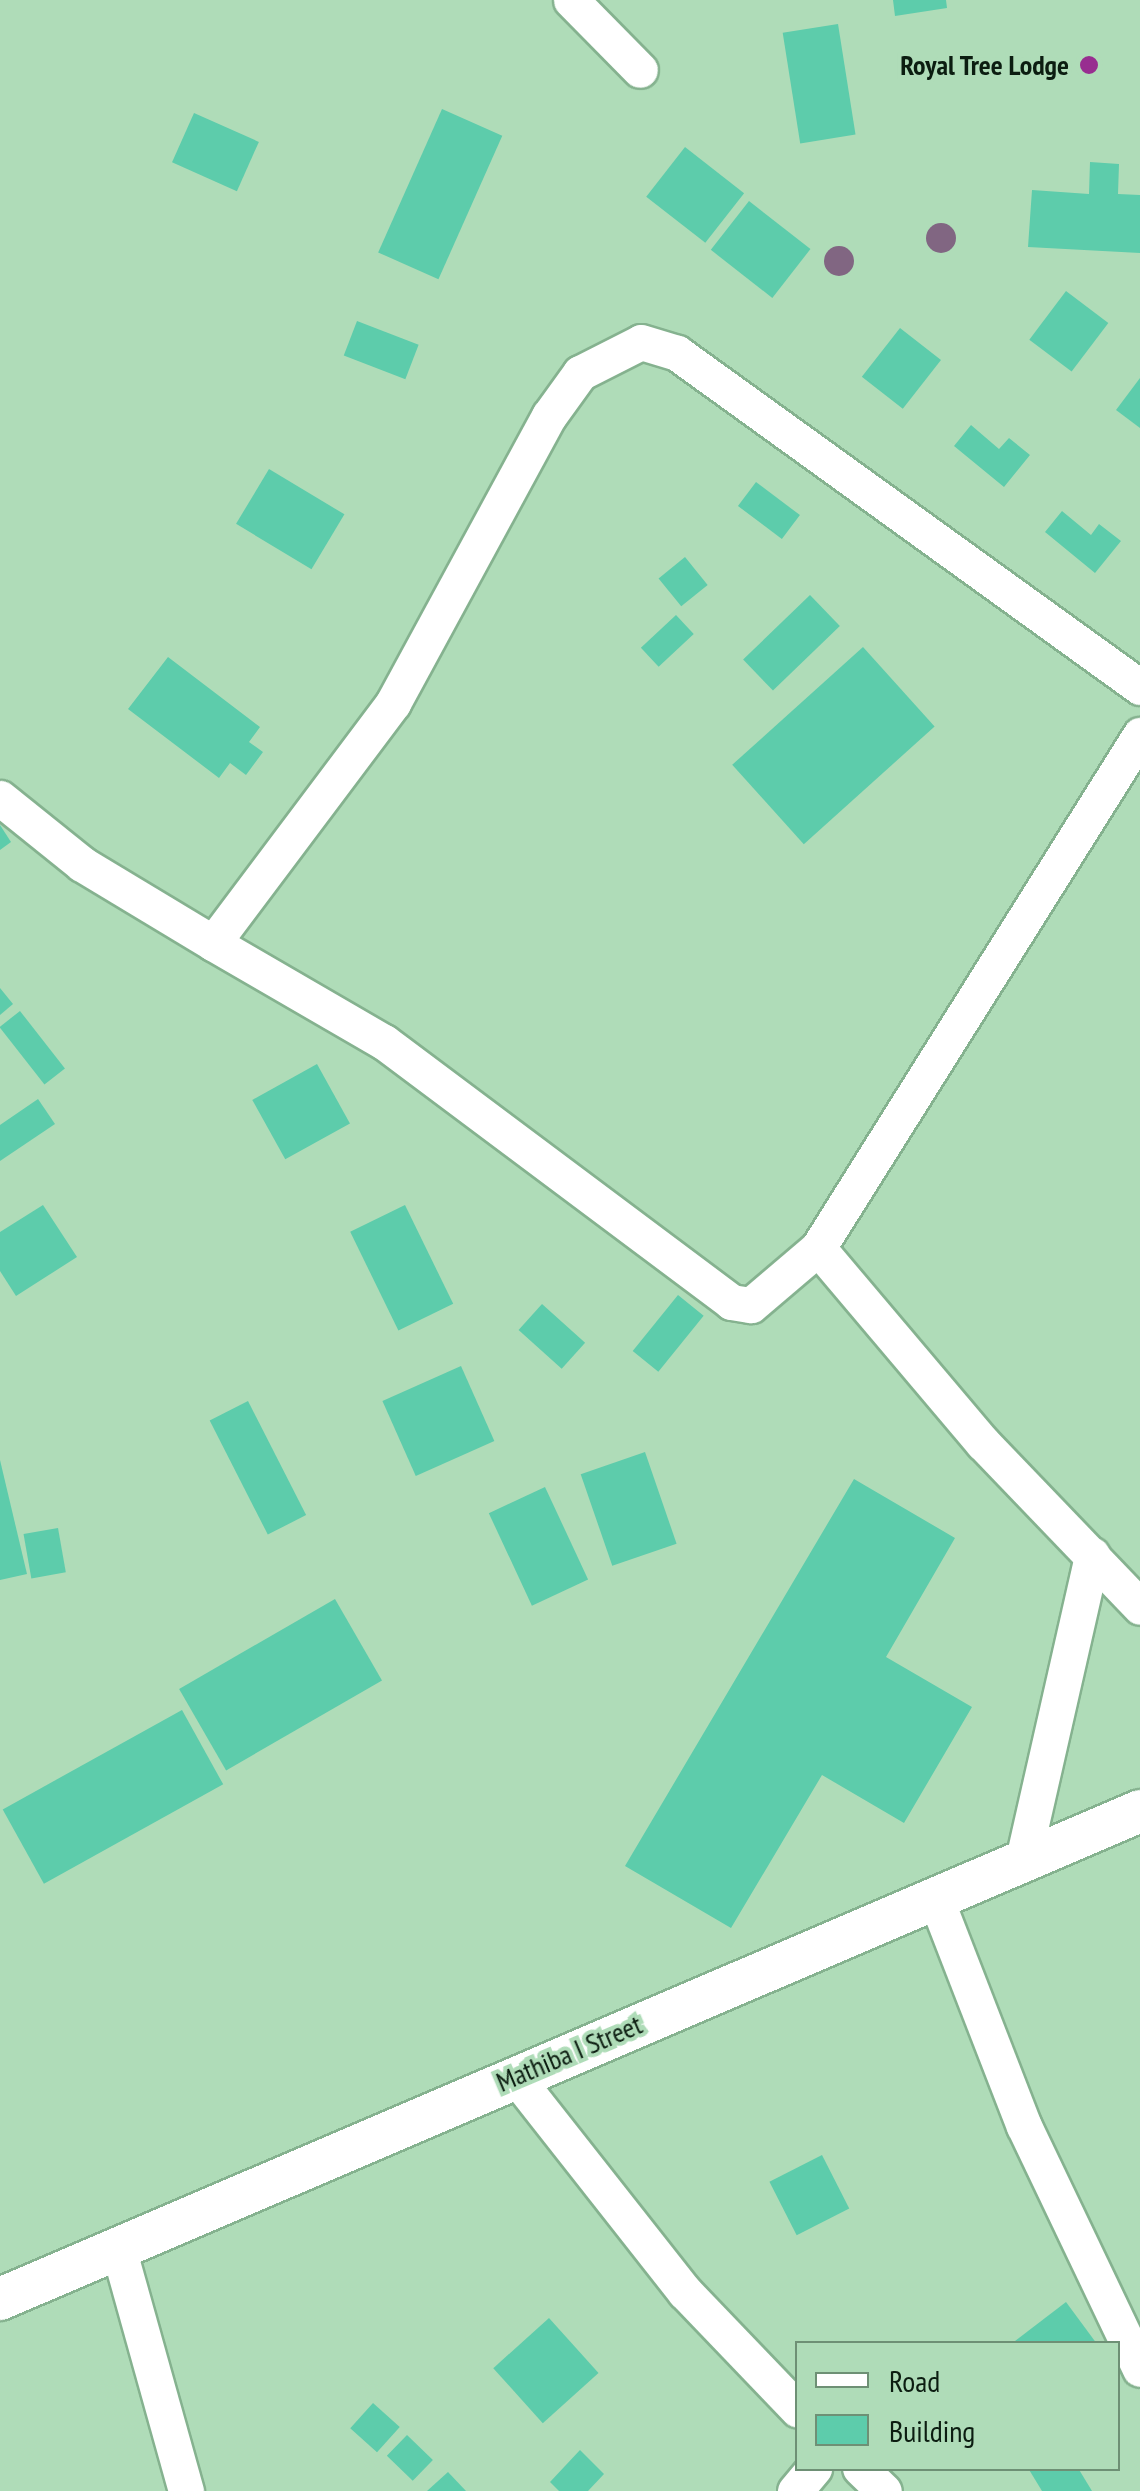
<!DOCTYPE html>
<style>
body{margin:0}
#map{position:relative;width:1140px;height:2491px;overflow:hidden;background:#afdcb8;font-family:"PT Sans Narrow",sans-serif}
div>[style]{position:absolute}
.building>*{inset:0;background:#5dccab;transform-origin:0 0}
.roads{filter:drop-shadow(2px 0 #85b28f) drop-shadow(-2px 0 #85b28f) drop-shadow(0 2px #85b28f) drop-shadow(0 -2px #85b28f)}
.minor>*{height:35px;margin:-17.5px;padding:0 17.5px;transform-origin:17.5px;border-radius:17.5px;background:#fff}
.tertiary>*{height:42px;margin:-21px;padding:0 21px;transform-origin:21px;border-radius:21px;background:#fff}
.trees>*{width:30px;height:30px;margin:-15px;border-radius:50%;background:#816682}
.dots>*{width:28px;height:28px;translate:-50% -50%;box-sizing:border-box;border:5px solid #afdcb8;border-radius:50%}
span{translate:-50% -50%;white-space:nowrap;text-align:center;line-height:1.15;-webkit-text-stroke:8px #afdcb8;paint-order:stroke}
.poi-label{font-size:28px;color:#0c1d11;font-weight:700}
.right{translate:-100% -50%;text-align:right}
.street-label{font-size:28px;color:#0c1d11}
.legend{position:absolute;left:795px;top:2341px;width:325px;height:130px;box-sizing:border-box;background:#afdcb8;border:2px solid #6e9075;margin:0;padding:12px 18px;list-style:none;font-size:30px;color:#0c1d11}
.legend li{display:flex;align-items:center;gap:20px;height:50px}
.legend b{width:50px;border:2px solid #6e9075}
</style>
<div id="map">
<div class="building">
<div style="clip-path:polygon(893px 0,946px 0,947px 8px,895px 16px)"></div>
<div style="left:838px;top:24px;width:112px;height:56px;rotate:81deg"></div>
<div style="left:442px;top:109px;width:66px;height:157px;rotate:24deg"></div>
<div style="left:194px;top:113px;width:71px;height:54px;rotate:24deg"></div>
<div style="left:685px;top:147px;width:75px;height:63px;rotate:38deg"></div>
<div style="clip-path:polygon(1090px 162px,1119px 164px,1118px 194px,1140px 195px,1140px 253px,1028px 247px,1032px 190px,1089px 194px)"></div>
<div style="left:749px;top:201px;width:78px;height:62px;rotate:38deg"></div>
<div style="left:1066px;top:291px;width:53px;height:61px;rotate:37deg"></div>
<div style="left:357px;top:321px;width:66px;height:37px;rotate:21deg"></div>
<div style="left:900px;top:328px;width:52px;height:62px;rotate:38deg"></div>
<div style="clip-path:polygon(1140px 378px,1140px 428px,1116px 410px)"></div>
<div style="clip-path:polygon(971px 425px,999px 449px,1009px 438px,1030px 455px,1004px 487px,954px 446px)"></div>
<div style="left:269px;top:469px;width:88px;height:64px;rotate:31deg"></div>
<div style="left:756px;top:482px;width:55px;height:30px;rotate:37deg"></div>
<div style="clip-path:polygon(1062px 511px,1091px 535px,1099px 524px,1121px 541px,1095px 573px,1045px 532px)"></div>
<div style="left:685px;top:557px;width:36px;height:34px;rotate:51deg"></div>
<div style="left:810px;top:595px;width:43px;height:93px;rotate:46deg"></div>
<div style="left:676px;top:615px;width:26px;height:48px;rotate:47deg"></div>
<div style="left:863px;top:647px;width:107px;height:176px;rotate:48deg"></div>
<div style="clip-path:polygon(168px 657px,260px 727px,249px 742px,263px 752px,246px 775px,230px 763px,219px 778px,128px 709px)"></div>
<div style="clip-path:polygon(0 825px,11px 842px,0 850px)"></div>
<div style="clip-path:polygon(0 988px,13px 1004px,0 1015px)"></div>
<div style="left:20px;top:1011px;width:73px;height:26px;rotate:52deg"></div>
<div style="left:317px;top:1064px;width:68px;height:74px;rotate:61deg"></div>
<div style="clip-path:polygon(38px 1099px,55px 1124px,0 1161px,0 1125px)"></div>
<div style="clip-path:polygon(43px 1205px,77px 1257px,16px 1296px,0 1271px,0 1232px)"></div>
<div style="left:405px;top:1205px;width:110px;height:61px;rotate:64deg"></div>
<div style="left:678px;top:1295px;width:33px;height:72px;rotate:39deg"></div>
<div style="left:542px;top:1304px;width:58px;height:35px;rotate:42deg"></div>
<div style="left:461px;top:1366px;width:82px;height:86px;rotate:66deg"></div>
<div style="left:248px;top:1401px;width:128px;height:43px;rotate:63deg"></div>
<div style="left:645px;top:1452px;width:97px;height:68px;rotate:71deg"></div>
<div style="clip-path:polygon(0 1460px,27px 1574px,0 1580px)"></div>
<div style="clip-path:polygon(854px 1479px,955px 1538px,886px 1657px,972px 1707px,904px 1823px,822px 1775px,731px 1928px,625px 1866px)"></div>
<div style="left:545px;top:1487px;width:102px;height:62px;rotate:65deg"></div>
<div style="left:58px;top:1528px;width:45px;height:35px;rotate:80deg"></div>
<div style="left:335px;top:1599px;width:94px;height:180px;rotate:60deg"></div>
<div style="left:182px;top:1710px;width:85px;height:205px;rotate:61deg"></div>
<div style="left:822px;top:2155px;width:60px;height:59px;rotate:63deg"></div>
<div style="clip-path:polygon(1066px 2302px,1097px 2344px,1011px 2344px)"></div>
<div style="left:549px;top:2318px;width:74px;height:75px;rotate:48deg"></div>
<div style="left:373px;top:2403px;width:36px;height:34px;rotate:42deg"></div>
<div style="left:407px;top:2435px;width:36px;height:29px;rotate:44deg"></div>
<div style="clip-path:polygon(580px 2450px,604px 2474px,588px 2491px,559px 2491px,550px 2482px)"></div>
<div style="clip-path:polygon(1028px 2468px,1078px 2468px,1092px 2491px,1042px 2491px)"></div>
<div style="clip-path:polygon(448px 2472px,466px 2491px,427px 2491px)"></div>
</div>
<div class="roads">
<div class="minor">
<div style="left:571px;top:0;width:98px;rotate:45.4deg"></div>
<div style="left:0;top:798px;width:105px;rotate:38.8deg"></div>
<div style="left:82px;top:864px;width:153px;rotate:31.1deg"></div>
<div style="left:213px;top:943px;width:300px;rotate:-53.1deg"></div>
<div style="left:393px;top:703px;width:327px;rotate:-61.5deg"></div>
<div style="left:549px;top:416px;width:53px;rotate:-54.2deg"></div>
<div style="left:580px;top:373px;width:68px;rotate:-26.9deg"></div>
<div style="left:641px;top:342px;width:38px;rotate:17deg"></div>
<div style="left:677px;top:353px;width:571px;rotate:35.81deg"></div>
<div style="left:213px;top:943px;width:198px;rotate:30.1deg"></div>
<div style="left:384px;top:1042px;width:434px;rotate:36.8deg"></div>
<div style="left:731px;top:1302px;width:20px;rotate:9deg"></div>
<div style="left:751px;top:1305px;width:88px;rotate:-40.4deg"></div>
<div style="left:818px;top:1248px;width:606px;rotate:-57.88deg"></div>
<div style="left:818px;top:1248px;width:255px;rotate:49.8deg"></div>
<div style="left:983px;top:1443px;width:227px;rotate:46.2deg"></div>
<div style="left:1022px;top:1864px;width:317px;rotate:-77.2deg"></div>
<div style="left:937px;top:1902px;width:240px;rotate:68.8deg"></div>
<div style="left:1024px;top:2126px;width:269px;rotate:64.5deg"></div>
<div style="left:514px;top:2075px;width:276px;rotate:51.8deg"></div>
<div style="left:685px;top:2292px;width:163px;rotate:46.2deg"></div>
<div style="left:119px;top:2251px;width:249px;rotate:74.4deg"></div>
<div style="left:860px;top:2468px;width:33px;rotate:44deg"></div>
<div style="left:795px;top:2491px;width:30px;rotate:-50deg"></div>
</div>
<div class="tertiary">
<div style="left:0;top:2299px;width:1240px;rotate:-23.17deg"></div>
</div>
</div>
<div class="trees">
<div style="left:941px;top:238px"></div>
<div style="left:839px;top:261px"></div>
</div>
<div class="dots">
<div style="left:1089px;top:65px;background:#982e90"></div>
</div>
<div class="poi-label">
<span class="right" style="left:1069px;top:65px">Royal Tree Lodge</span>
</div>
<div class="street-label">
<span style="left:569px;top:2053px;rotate:-23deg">Mathiba I Street</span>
</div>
<ul class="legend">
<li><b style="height:12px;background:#fff"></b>Road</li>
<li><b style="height:28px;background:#5dccab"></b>Building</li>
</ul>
</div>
